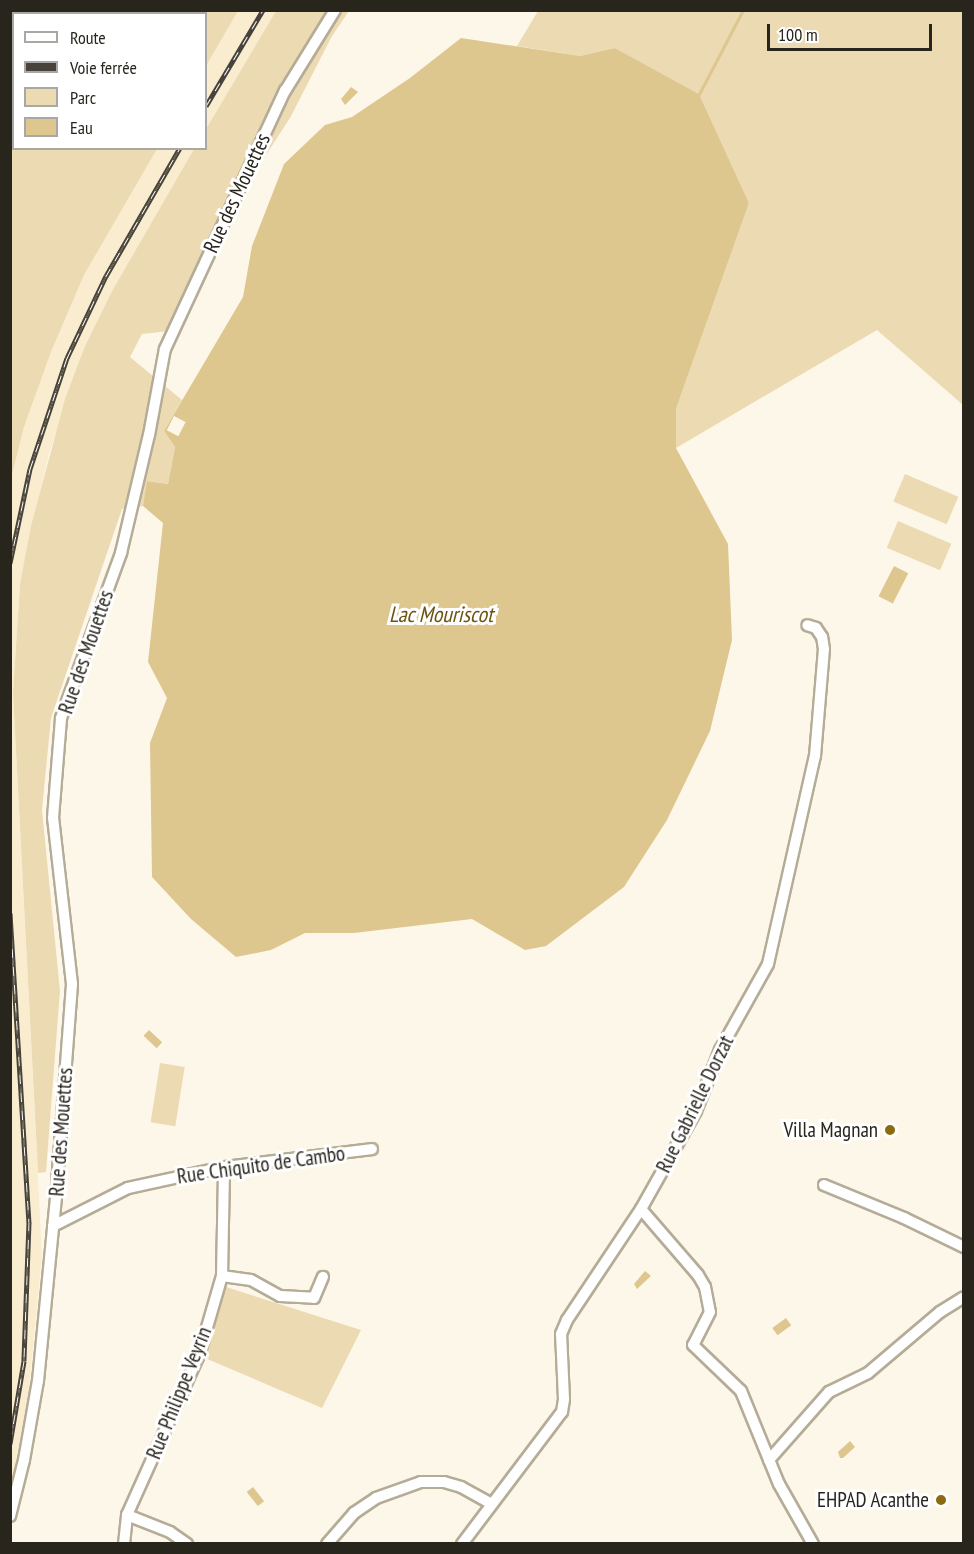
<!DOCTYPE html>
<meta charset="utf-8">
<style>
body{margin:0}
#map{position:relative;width:974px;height:1554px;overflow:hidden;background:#fdf7ea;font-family:"PT Sans Narrow",sans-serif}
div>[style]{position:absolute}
.built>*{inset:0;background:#faedcf}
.green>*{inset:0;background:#ecdab3;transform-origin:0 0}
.water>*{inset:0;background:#dec68f;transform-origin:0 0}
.pier>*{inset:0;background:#fdf7ea;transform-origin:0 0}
.stream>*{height:3px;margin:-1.5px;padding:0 1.5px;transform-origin:1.5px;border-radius:1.5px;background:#dec68f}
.roads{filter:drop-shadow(2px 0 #b5ac97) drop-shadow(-2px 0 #b5ac97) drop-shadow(0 2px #b5ac97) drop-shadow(0 -2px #b5ac97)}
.street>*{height:10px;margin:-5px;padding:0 5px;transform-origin:5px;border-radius:5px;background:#fff}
.rail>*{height:5px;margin-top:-2.5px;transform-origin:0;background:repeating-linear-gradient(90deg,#fff 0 9px,#47433a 0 18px);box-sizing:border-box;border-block:2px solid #47433a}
.dots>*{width:16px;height:16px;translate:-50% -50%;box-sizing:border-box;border:3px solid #fff;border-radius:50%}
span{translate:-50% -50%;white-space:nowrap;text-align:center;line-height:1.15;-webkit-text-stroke:6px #fff;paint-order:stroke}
.street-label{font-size:21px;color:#28251d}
.poi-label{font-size:21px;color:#28251d}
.right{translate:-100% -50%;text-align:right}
.water-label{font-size:22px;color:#6b5312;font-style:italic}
.frame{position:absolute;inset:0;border:12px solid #28251d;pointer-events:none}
.legend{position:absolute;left:12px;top:12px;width:195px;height:138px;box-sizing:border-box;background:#fff;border:2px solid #a9a8a5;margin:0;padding:8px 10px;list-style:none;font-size:18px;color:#28251d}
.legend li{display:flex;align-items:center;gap:12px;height:30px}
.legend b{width:30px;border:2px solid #a9a8a5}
.scale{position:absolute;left:767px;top:24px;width:165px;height:27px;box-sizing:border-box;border:3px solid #28251d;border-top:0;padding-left:8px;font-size:18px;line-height:21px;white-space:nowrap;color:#28251d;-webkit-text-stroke:4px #fff;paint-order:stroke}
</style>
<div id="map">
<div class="built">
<div style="clip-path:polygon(238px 11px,276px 11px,206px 129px,206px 66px)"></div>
<div style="clip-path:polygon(157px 149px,194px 149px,112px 291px,85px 346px,49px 453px,20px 584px,13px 693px,42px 1255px,28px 1398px,11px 1486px,11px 479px,24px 427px,51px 352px,84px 275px)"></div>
</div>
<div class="green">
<div style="clip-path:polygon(30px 10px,238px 10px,238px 11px,206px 66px,206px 14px,27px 13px)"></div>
<div style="clip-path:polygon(276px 11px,349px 11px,332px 36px,290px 118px,211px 239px,169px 331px,142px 334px,130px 357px,182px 400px,164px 431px,175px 447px,168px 484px,148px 481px,143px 506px,122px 509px,51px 718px,42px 810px,60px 991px,46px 1172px,38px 1173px,13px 693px,20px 584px,31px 526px,65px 399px,85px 346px,112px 291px,194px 149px,206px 148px,206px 129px)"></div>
<div style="clip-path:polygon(538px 11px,963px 11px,963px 405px,877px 330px,676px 448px,676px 409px,749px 203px,699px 94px,615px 48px,580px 56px,517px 46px)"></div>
<div style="clip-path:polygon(13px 30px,14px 148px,157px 149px,84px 275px,51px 352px,24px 427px,11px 479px,10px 36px)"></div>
<div style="left:905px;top:474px;width:58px;height:30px;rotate:23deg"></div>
<div style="left:898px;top:521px;width:58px;height:29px;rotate:23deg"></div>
<div style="left:160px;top:1063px;width:25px;height:60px;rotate:9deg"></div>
<div style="clip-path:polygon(226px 1287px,361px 1330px,322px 1408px,205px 1358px)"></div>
</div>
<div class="water">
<div style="clip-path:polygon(461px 38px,580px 56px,615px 48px,699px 94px,749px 203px,676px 409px,676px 448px,728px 544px,732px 640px,710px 731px,667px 820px,624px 887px,546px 946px,525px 950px,472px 919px,354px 933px,305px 933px,271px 950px,236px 957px,191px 919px,152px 877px,150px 743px,167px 698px,148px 662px,163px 523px,143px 506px,147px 481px,168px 484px,175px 447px,164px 431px,243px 297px,252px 246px,284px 164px,325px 125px,352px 117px,410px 78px)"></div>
<div style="clip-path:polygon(351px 87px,358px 92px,345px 105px,341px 99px)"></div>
<div style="left:894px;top:566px;width:16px;height:34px;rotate:27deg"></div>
<div style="left:149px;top:1030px;width:18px;height:8px;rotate:43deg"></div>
<div style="clip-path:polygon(645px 1271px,651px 1276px,637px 1289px,634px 1284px)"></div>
<div style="left:786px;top:1318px;width:9px;height:17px;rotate:54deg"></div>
<div style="clip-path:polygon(850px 1441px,855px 1447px,843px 1458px,840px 1458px,838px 1452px)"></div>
<div style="left:253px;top:1487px;width:18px;height:8px;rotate:52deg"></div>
</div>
<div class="pier">
<div style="left:174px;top:416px;width:13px;height:16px;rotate:27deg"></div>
</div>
<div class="stream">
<div style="left:699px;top:94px;width:95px;rotate:-62.4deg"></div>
</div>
<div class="roads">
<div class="street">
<div style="left:824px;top:1185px;width:87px;rotate:22.4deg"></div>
<div style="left:904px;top:1218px;width:67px;rotate:25.8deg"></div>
<div style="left:641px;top:1209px;width:87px;rotate:49.2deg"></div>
<div style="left:698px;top:1275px;width:14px;rotate:60deg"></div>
<div style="left:705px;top:1287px;width:25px;rotate:79deg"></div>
<div style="left:710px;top:1312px;width:37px;rotate:117deg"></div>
<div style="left:693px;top:1345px;width:66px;rotate:43.8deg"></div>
<div style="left:741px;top:1391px;width:100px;rotate:67.8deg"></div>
<div style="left:779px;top:1484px;width:69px;rotate:60.5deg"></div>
<div style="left:53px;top:1226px;width:84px;rotate:-26.9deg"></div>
<div style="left:128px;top:1188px;width:98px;rotate:-12.3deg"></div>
<div style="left:224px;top:1167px;width:149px;rotate:-6.9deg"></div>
<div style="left:222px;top:1276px;width:29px;rotate:8deg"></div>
<div style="left:251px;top:1280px;width:33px;rotate:29deg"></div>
<div style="left:280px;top:1296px;width:34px;rotate:3deg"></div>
<div style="left:314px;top:1298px;width:23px;rotate:-67deg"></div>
<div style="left:769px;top:1460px;width:91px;rotate:-48.6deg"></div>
<div style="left:829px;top:1392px;width:43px;rotate:-26deg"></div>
<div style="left:868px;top:1373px;width:94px;rotate:-40.3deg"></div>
<div style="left:940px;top:1312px;width:28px;rotate:-32deg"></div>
<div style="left:127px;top:1515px;width:46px;rotate:21.6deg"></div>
<div style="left:170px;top:1532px;width:21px;rotate:35deg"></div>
<div style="left:10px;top:1516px;width:58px;rotate:-76deg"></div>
<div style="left:24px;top:1460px;width:80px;rotate:-80deg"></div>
<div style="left:38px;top:1381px;width:185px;rotate:-84.4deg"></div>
<div style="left:56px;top:1197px;width:214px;rotate:-85.7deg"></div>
<div style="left:72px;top:984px;width:167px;rotate:-96.5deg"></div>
<div style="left:53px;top:818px;width:100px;rotate:-85.4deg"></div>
<div style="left:61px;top:718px;width:176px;rotate:-70deg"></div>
<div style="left:121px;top:553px;width:121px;rotate:-76.7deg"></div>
<div style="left:149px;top:435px;width:87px;rotate:-79.5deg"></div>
<div style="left:165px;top:349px;width:285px;rotate:-65.1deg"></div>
<div style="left:285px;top:91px;width:95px;rotate:-58.3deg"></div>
<div style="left:124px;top:1544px;width:29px;rotate:-84deg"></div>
<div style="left:127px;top:1515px;width:175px;rotate:-65.8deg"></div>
<div style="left:199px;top:1355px;width:82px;rotate:-73.8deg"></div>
<div style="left:222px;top:1276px;width:109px;rotate:-88.9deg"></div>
<div style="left:327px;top:1544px;width:41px;rotate:-48.9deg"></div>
<div style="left:354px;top:1513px;width:27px;rotate:-34deg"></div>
<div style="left:376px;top:1498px;width:48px;rotate:-19.6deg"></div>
<div style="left:421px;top:1482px;width:23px"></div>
<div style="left:444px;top:1482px;width:18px;rotate:16deg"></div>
<div style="left:461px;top:1487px;width:35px;rotate:29deg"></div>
<div style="left:462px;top:1544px;width:166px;rotate:-52.9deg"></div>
<div style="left:562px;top:1412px;width:13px;rotate:-81deg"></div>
<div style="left:564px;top:1399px;width:65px;rotate:-92.6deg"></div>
<div style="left:561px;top:1334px;width:15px;rotate:-67deg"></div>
<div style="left:567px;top:1320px;width:133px;rotate:-56.3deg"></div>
<div style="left:641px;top:1209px;width:112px;rotate:-60.7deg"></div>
<div style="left:696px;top:1111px;width:66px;rotate:-68.5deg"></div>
<div style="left:720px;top:1050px;width:98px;rotate:-60.8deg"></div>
<div style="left:768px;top:964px;width:213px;rotate:-77.3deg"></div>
<div style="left:815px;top:756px;width:107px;rotate:-85.2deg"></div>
<div style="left:824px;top:649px;width:12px;rotate:-99deg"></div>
<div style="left:822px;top:637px;width:11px;rotate:-124deg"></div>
<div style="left:816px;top:628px;width:9px;rotate:-162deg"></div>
</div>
</div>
<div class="rail">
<div style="left:206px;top:106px;width:112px;rotate:-59.3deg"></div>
<div style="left:10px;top:563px;width:96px;rotate:-78deg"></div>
<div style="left:30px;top:469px;width:117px;rotate:-71.6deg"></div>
<div style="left:67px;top:358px;width:91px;rotate:-64.6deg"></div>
<div style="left:106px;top:276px;width:148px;rotate:-60deg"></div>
<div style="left:10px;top:913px;width:310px;rotate:86.5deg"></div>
<div style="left:29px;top:1222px;width:139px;rotate:92.1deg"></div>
<div style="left:24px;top:1361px;width:84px;rotate:99.6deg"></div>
</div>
<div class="dots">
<div style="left:890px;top:1130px;background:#8b6b0c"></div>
<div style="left:941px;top:1500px;background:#8b6b0c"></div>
</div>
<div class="street-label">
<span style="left:237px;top:193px;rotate:-65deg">Rue des Mouettes</span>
<span style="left:86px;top:652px;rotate:-71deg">Rue des Mouettes</span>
<span style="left:695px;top:1104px;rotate:-64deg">Rue Gabrielle Dorzat</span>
<span style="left:61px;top:1132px;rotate:-86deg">Rue des Mouettes</span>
<span style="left:261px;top:1165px;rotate:-8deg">Rue Chiquito de Cambo</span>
<span style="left:179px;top:1393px;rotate:-68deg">Rue Philippe Veyrin</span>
</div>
<div class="poi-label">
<span class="right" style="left:878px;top:1130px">Villa Magnan</span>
<span class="right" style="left:929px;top:1500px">EHPAD Acanthe</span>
</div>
<div class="water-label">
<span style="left:441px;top:615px">Lac Mouriscot</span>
</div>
<div class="frame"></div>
<ul class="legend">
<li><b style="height:8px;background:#fff"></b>Route</li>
<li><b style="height:8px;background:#47433a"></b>Voie ferrée</li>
<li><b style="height:16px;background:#ecdab3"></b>Parc</li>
<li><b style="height:16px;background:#dec68f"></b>Eau</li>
</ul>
<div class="scale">100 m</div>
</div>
